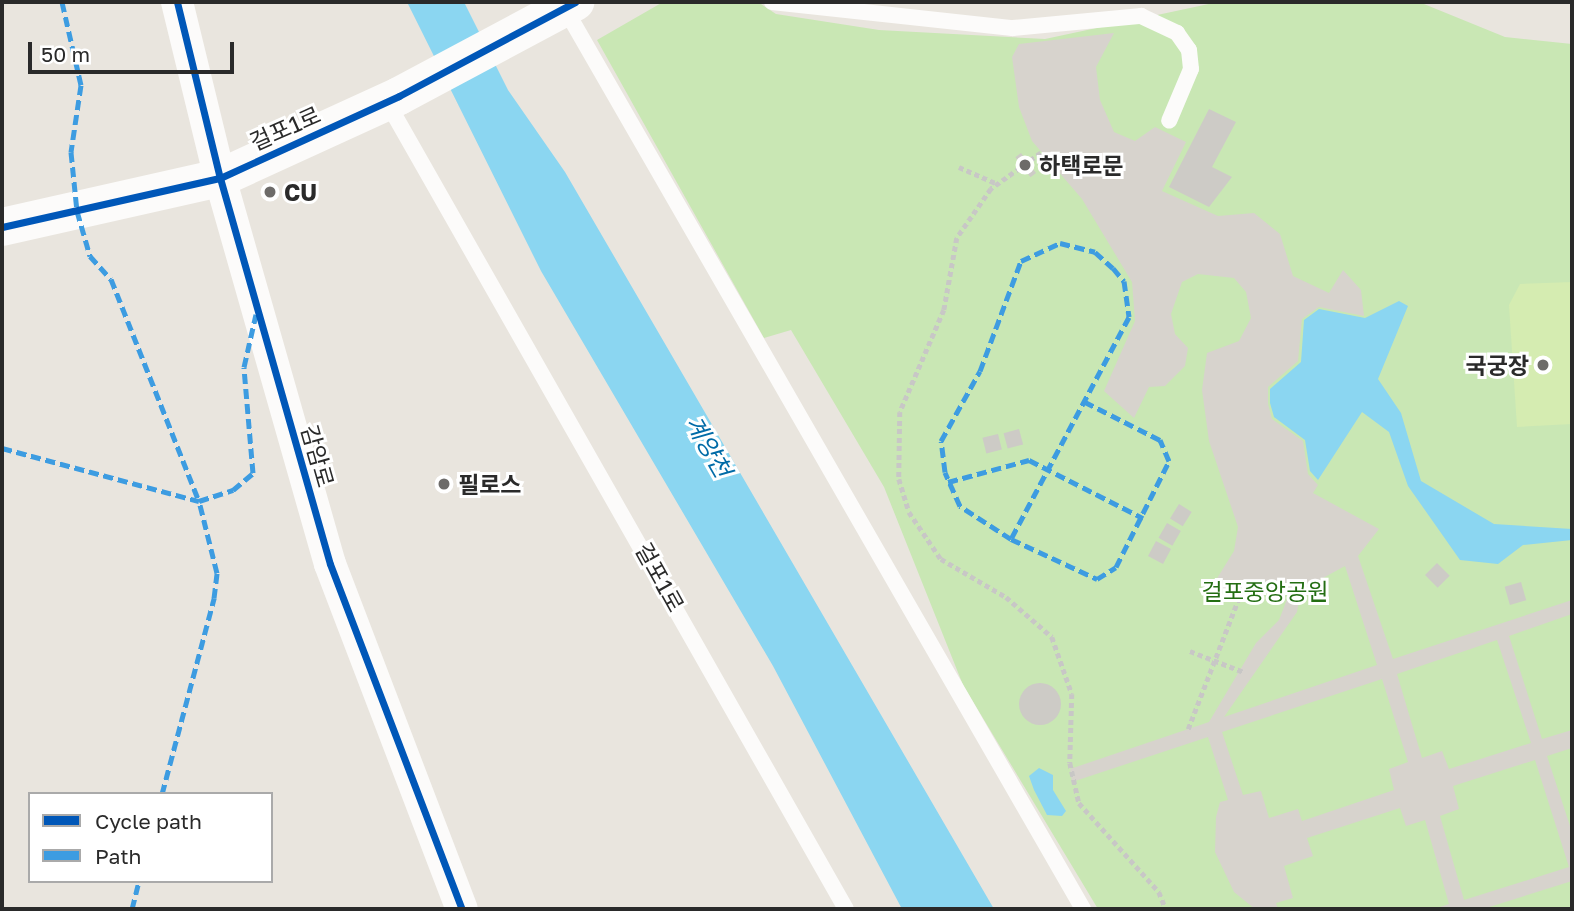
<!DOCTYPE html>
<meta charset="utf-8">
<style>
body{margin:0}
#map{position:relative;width:1574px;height:911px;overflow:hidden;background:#e9e5de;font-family:"Golos Text","Noto Sans KR",sans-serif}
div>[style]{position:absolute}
.green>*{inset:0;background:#c9e7b4}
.pitch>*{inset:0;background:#d5ecb1}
.plaza>*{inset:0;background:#d7d3cd}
.water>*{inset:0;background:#8bd6f1}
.building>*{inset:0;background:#cdcbc6;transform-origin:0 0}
.round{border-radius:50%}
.path>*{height:4.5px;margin-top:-2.25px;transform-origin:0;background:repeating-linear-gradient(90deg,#c8c7c6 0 5px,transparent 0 8.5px)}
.lane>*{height:16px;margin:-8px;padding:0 8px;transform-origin:8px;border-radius:8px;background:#fcfbfa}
.street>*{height:32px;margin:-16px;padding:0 16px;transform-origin:16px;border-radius:16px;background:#fcfbfa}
.secondary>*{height:38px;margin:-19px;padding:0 19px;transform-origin:19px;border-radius:19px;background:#fcfbfa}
.quiet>*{height:5px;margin-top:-2.5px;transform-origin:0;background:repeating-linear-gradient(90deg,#3d9ce1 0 10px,transparent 0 15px)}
.cycleway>*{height:7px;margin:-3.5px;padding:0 3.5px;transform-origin:3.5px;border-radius:3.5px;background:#0057b8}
.dots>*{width:19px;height:19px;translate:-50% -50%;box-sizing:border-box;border:4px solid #fff;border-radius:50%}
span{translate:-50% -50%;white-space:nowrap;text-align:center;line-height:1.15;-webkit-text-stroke:6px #fff;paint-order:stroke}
.street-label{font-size:23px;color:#2a2a2a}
.poi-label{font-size:23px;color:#2a2a2a;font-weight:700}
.left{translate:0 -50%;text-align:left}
.right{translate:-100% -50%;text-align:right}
.park-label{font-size:23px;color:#246e13}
.water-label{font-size:24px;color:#016ba7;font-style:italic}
.frame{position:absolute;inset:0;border:4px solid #2a2a2a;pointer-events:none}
.legend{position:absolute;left:28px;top:792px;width:245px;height:91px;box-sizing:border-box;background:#fff;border:2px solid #aaa;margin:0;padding:9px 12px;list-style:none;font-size:21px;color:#2a2a2a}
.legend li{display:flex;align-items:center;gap:14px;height:35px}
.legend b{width:35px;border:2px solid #aaa}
.scale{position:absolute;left:28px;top:42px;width:206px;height:32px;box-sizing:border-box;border:4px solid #2a2a2a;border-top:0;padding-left:9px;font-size:21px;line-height:24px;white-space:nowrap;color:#2a2a2a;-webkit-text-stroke:5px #fff;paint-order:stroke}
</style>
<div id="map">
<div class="green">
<div style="clip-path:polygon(663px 2px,758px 2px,776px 14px,879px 30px,1045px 39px,1218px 2px,1419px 2px,1505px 37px,1572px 44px,1572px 909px,1098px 909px,963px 685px,884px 487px,791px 330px,764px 338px,597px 40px)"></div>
</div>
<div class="pitch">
<div style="clip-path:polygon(1572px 282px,1572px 424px,1517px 427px,1509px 305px,1520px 284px)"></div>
</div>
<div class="plaza">
<div style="clip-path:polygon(evenodd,1114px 33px,1096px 67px,1100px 100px,1114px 132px,1135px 141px,1155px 127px,1186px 142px,1162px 191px,1218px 216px,1254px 213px,1280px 234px,1293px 276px,1329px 293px,1343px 270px,1361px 290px,1364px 316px,1319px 307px,1302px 319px,1298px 361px,1268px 387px,1268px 404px,1272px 419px,1303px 441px,1308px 474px,1318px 485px,1313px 493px,1379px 529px,1358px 556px,1393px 659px,1572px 600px,1572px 614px,1509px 636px,1542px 739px,1572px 730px,1572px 748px,1547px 756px,1572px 832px,1572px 881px,1483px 909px,1434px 909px,1449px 904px,1425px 820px,1406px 826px,1400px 808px,1307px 838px,1313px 856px,1284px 866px,1293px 898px,1276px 903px,1278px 909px,1255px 909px,1234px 892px,1215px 852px,1216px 817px,1220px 802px,1228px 800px,1208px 737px,1072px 782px,1070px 769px,1209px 722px,1256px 643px,1279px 620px,1289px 594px,1211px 588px,1234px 551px,1238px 527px,1209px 441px,1202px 390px,1207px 353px,1239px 341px,1251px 318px,1246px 292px,1234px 278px,1198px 274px,1182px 282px,1171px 314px,1175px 334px,1188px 348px,1185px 366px,1165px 386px,1149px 387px,1134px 418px,1104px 391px,1135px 321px,1132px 282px,1082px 199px,1032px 141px,1019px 107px,1012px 57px,1019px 44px,1114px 33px,1345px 566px,1377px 665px,1224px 717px,1297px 612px,1301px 590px,1345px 566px,1114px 33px,1497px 640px,1531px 743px,1449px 769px,1442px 751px,1422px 758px,1397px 674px,1497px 640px,1114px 33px,1382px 679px,1408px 762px,1389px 769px,1394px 790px,1302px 821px,1298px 809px,1269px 818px,1261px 791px,1243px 795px,1222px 732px,1382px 679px,1114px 33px,1535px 760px,1569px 867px,1464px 900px,1440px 816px,1459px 809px,1453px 786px,1535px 760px)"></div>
</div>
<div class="water">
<div style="clip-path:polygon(407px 2px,464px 2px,508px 90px,565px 172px,994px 909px,902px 909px,773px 666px,541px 271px)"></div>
<div style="clip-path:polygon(1399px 301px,1408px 306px,1378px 379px,1401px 413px,1421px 481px,1494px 524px,1572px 529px,1572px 540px,1523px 545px,1498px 564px,1460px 560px,1408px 486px,1389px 432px,1362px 412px,1318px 480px,1310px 471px,1305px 440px,1274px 417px,1270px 403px,1270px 389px,1301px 362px,1304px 320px,1319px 309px,1365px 318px)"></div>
<div style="clip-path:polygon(1039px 768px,1053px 775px,1053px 790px,1066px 811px,1062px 816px,1047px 815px,1034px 790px,1029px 776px)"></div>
</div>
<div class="building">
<div style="clip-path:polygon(1209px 109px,1236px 122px,1212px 167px,1232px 177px,1209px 207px,1169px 187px)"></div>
<div style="left:1021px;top:153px;width:25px;height:7px;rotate:53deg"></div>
<div style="left:1019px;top:429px;width:16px;height:16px;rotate:75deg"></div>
<div style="left:998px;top:434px;width:16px;height:16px;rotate:76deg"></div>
<div style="left:1179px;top:504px;width:15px;height:17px;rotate:32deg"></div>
<div style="left:1167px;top:523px;width:16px;height:17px;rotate:30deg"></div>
<div style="left:1156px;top:541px;width:17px;height:17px;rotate:28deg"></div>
<div style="left:1437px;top:563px;width:18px;height:17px;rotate:45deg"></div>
<div style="left:1521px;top:582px;width:19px;height:17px;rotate:74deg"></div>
<div class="round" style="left:1019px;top:683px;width:42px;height:42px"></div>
</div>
<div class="path">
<div style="left:1041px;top:153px;width:62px;rotate:144.2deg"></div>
<div style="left:991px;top:189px;width:60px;rotate:124.8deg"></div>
<div style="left:957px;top:238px;width:73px;rotate:100.2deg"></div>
<div style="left:944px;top:310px;width:111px;rotate:113.3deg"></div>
<div style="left:900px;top:412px;width:67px;rotate:90.9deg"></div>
<div style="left:899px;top:479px;width:34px;rotate:73deg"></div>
<div style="left:909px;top:512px;width:57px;rotate:55.8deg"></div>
<div style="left:941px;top:559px;width:75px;rotate:30.3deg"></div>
<div style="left:1006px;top:597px;width:61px;rotate:41deg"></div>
<div style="left:1052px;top:637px;width:60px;rotate:70.7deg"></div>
<div style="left:1072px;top:694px;width:69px;rotate:91.7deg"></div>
<div style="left:1070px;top:763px;width:41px;rotate:77.3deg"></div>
<div style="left:1079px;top:803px;width:120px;rotate:48deg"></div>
<div style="left:1159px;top:892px;width:18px;rotate:68deg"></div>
<div style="left:959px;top:167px;width:43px;rotate:23.6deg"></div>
<div style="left:1190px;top:651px;width:58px;rotate:21.3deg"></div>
<div style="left:1188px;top:729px;width:144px;rotate:-68.8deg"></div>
</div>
<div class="lane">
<div style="left:772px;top:2px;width:242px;rotate:6.2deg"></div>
<div style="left:1013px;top:28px;width:129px;rotate:-5.4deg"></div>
<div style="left:1141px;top:16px;width:40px;rotate:25deg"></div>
<div style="left:1177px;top:33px;width:21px;rotate:55deg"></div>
<div style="left:1189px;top:50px;width:19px;rotate:84deg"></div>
<div style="left:1191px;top:69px;width:56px;rotate:112.9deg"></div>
<div style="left:564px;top:7px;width:1041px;rotate:60.08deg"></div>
<div style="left:387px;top:102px;width:928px;rotate:60.37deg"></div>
</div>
<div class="street">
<div style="left:177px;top:2px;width:181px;rotate:76.3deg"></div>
<div style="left:220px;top:178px;width:401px;rotate:74.1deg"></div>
<div style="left:330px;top:564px;width:369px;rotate:69.1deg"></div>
</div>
<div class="secondary">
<div style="left:2px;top:227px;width:223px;rotate:-12.7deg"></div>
<div style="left:220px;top:178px;width:197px;rotate:-24.6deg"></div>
<div style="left:399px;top:96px;width:200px;rotate:-28.1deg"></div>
</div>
<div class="quiet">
<div style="left:62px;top:2px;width:85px;rotate:77.1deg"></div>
<div style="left:81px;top:85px;width:68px;rotate:98.5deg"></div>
<div style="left:71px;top:152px;width:59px;rotate:84.2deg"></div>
<div style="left:77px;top:211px;width:47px;rotate:73.9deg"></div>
<div style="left:90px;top:256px;width:31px;rotate:48deg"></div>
<div style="left:111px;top:279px;width:239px;rotate:68.4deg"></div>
<div style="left:2px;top:448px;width:204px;rotate:15.1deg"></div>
<div style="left:948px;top:482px;width:84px;rotate:-15.2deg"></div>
<div style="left:1029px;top:460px;width:128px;rotate:27deg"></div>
<div style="left:1011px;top:539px;width:61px;rotate:-147.1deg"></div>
<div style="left:960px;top:506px;width:37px;rotate:-114deg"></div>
<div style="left:945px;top:472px;width:31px;rotate:-97deg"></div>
<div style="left:941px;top:441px;width:80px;rotate:-60.9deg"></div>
<div style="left:980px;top:371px;width:117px;rotate:-69.6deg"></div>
<div style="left:1021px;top:261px;width:43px;rotate:-24.8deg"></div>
<div style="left:1060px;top:243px;width:36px;rotate:14deg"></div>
<div style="left:1095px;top:252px;width:24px;rotate:42deg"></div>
<div style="left:1113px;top:268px;width:17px;rotate:50deg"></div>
<div style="left:1124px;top:281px;width:36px;rotate:82deg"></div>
<div style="left:1129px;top:317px;width:251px;rotate:118deg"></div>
<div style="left:1011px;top:539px;width:95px;rotate:24.9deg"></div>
<div style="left:1097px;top:579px;width:22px;rotate:-32deg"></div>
<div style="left:1116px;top:567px;width:119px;rotate:-63.4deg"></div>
<div style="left:1169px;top:461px;width:23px;rotate:-113deg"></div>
<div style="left:1160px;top:440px;width:84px;rotate:-153.1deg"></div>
<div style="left:162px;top:794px;width:203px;rotate:-75.1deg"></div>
<div style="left:214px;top:598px;width:25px;rotate:-83deg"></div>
<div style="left:217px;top:573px;width:74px;rotate:-104deg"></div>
<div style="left:199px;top:501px;width:36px;rotate:-18deg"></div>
<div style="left:233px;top:490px;width:26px;rotate:-40deg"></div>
<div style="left:253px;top:473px;width:106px;rotate:-94.9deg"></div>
<div style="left:244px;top:367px;width:54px;rotate:-77.2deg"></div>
<div style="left:132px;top:909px;width:29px;rotate:-76deg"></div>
</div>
<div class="cycleway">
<div style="left:177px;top:2px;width:181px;rotate:76.3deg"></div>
<div style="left:220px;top:178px;width:401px;rotate:74.1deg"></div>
<div style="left:330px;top:564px;width:369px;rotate:69.1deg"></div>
<div style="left:2px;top:227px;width:223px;rotate:-12.7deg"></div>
<div style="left:220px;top:178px;width:197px;rotate:-24.6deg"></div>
<div style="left:399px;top:96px;width:200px;rotate:-28.1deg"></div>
</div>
<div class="dots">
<div style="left:1025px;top:165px;background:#6d6b69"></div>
<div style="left:270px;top:192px;background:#6d6b69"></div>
<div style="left:1543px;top:365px;background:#6d6b69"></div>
<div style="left:444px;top:484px;background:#6d6b69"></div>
</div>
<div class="street-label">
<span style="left:285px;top:128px;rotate:-24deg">걸포1로</span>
<span style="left:318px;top:456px;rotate:74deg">감암로</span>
<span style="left:660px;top:577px;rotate:61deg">걸포1로</span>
</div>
<div class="poi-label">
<span class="left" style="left:1039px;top:165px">하택로문</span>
<span class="left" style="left:284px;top:192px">CU</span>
<span class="right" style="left:1529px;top:365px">국궁장</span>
<span class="left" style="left:458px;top:484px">필로스</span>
</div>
<div class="park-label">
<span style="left:1265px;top:591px">걸포중앙공원</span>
</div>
<div class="water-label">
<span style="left:709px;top:446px;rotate:60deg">계양천</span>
</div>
<div class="frame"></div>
<ul class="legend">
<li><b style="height:9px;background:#0057b8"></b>Cycle path</li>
<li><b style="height:9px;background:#3d9ce1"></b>Path</li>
</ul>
<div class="scale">50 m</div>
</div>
